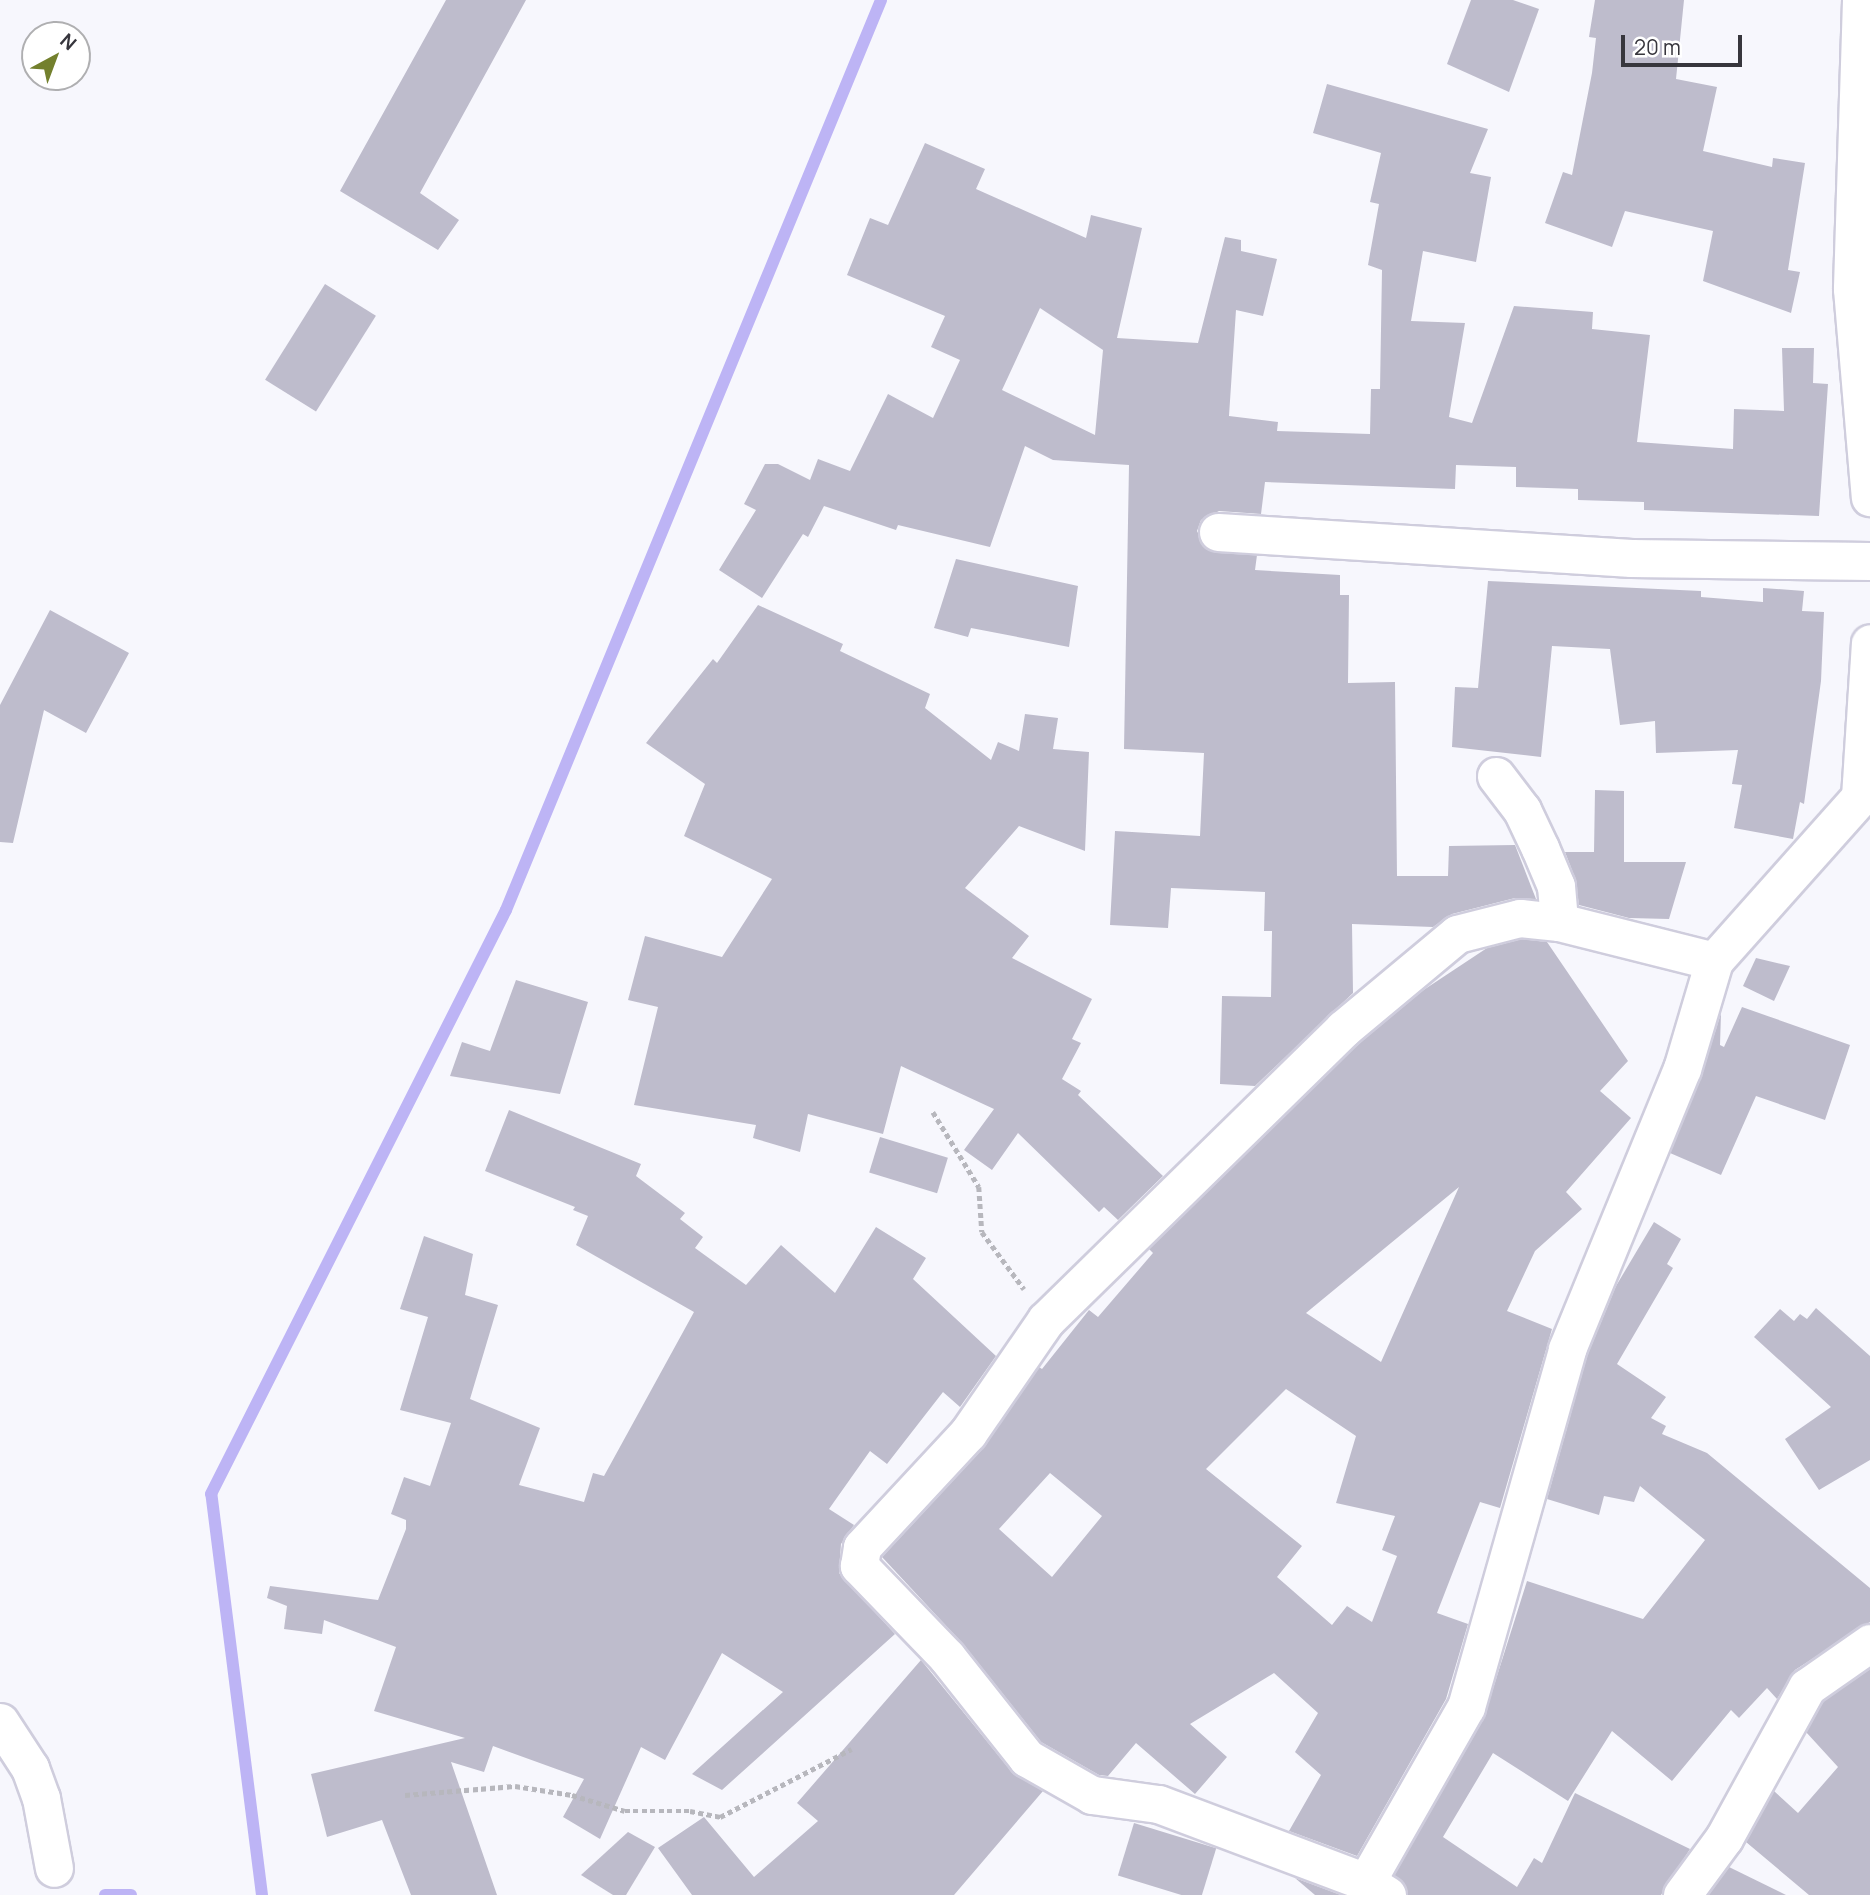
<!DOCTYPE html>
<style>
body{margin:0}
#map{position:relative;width:1870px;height:1895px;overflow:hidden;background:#f7f7fd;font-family:Manrope,sans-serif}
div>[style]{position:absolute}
.stream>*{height:12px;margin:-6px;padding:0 6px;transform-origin:6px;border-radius:6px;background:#bdb4f5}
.building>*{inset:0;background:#bebccc;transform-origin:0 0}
.path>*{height:4.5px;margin-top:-2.25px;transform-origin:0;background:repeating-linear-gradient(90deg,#b7b7bd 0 5px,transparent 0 8.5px)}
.roads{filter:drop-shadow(2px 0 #cfcddd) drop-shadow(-2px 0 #cfcddd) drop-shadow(0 2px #cfcddd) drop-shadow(0 -2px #cfcddd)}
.street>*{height:37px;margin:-18.5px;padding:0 18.5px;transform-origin:18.5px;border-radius:18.5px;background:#fff}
span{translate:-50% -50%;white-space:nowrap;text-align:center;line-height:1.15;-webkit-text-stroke:7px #fff;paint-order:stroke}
.north{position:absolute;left:21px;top:21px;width:70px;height:70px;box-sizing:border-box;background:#fff;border:2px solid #afafb1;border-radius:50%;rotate:41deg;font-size:19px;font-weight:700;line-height:28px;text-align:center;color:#37363d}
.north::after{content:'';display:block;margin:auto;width:24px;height:32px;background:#73802d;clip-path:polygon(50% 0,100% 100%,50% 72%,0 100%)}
.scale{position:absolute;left:1621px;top:35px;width:121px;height:32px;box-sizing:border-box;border:4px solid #37363d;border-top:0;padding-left:9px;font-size:21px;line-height:24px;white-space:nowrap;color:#37363d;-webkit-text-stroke:5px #fff;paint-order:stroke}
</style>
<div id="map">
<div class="stream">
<div style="left:105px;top:1895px;width:26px"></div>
<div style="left:262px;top:1895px;width:404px;rotate:-97.2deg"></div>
<div style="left:211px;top:1494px;width:654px;rotate:-63.2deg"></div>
<div style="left:506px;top:910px;width:984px;rotate:-67.6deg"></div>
</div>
<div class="building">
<div style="clip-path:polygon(446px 0,526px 0,420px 193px,459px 220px,438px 250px,340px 191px)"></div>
<div style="clip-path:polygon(1471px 0,1513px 0,1539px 9px,1509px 92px,1447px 64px)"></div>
<div style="clip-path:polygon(1595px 0,1684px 0,1676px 79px,1717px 87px,1703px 151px,1772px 167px,1773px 158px,1805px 163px,1788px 270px,1800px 272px,1791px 313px,1703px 281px,1713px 231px,1625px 211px,1612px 247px,1545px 223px,1563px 172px,1572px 175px,1592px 73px,1596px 38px,1589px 37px)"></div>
<div style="clip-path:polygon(evenodd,1327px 84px,1488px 129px,1470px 173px,1491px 177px,1476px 262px,1423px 251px,1411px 321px,1465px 323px,1449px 417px,1472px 423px,1514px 306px,1593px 312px,1592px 329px,1650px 335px,1637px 442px,1733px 449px,1734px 409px,1784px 411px,1782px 348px,1814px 348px,1813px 383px,1828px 384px,1819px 516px,1644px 510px,1644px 502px,1578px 500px,1578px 489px,1516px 487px,1516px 467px,1456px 465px,1455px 489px,1265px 482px,1261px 514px,1219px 511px,1201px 520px,1197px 531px,1206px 549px,1257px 555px,1255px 570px,1340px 575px,1340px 595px,1349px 595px,1348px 683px,1395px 682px,1397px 876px,1448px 876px,1449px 846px,1515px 845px,1536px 899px,1515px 898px,1452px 914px,1433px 927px,1352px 924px,1353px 993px,1255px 1086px,1220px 1084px,1222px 996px,1271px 997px,1272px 931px,1264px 931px,1265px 892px,1171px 888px,1168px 928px,1110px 925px,1115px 831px,1200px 836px,1204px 753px,1124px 749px,1129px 465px,1053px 460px,1025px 446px,990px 547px,898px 525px,896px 530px,824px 506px,808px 537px,803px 534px,762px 598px,719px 570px,756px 510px,744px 504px,765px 464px,778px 464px,810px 480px,818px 459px,850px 471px,888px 394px,933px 418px,960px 360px,931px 347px,945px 316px,847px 275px,870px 218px,888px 225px,925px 143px,985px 169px,976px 189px,1086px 238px,1091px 215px,1142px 228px,1117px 338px,1198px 343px,1225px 237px,1241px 240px,1241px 251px,1277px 259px,1263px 316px,1236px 310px,1229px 416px,1278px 422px,1277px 431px,1370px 434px,1371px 389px,1380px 389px,1382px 270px,1368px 265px,1379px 204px,1370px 202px,1381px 153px,1313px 133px,1327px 84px,1040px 308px,1103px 350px,1095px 435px,1002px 390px,1040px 308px)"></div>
<div style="left:325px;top:284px;width:60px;height:113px;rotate:32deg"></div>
<div style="clip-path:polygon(956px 559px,1078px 586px,1069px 647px,971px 628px,968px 637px,934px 628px)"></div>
<div style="clip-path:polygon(1488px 581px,1701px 591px,1701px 597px,1763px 602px,1763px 588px,1804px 591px,1802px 611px,1824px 612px,1821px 681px,1804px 804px,1800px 802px,1793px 839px,1734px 828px,1742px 785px,1732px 784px,1738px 750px,1656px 753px,1655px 721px,1620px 725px,1610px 649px,1552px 646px,1541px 757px,1452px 747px,1455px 687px,1478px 688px)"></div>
<div style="clip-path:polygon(758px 605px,843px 644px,840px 651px,930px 694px,925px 708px,991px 760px,998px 742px,1019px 751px,1025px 714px,1058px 718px,1053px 749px,1089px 752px,1085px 851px,1019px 826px,965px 888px,1029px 936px,1012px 958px,1092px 999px,1072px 1039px,1081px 1043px,1062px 1079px,1081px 1091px,1078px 1095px,1163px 1176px,1118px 1220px,1104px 1207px,1099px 1212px,1018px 1133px,992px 1170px,964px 1150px,994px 1109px,901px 1066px,883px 1134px,808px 1114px,800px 1152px,753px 1138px,756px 1125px,634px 1105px,658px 1007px,628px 1000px,645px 936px,722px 957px,772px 879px,684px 836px,705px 784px,646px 743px,713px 659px,717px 663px)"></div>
<div style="clip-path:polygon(50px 610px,129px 653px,86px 733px,44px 710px,13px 843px,0 842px,0 705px)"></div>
<div style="clip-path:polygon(1595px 790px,1624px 791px,1624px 862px,1686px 862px,1669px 919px,1629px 918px,1579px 905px,1575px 878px,1565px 852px,1594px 852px)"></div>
<div style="clip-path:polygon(evenodd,1522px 939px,1547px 942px,1628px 1061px,1600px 1091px,1631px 1118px,1566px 1192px,1582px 1209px,1535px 1251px,1507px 1311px,1552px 1329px,1500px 1508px,1480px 1502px,1437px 1613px,1468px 1624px,1446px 1699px,1357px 1856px,1289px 1831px,1321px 1775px,1295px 1752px,1318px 1713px,1274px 1673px,1190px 1724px,1227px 1757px,1195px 1794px,1136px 1743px,1108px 1776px,1099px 1775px,1041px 1742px,963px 1644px,882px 1557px,984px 1447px,1039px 1367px,1042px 1369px,1089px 1310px,1098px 1317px,1153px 1253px,1149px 1249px,1357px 1045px,1419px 993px,1487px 948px,1522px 939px,1459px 1187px,1381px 1362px,1306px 1313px,1459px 1187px,1522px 939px,1286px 1389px,1356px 1436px,1336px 1503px,1395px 1516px,1382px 1550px,1397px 1556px,1372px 1622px,1347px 1606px,1332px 1625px,1277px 1577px,1302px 1546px,1206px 1469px,1286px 1389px,1522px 939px,1050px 1473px,1102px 1516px,1052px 1577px,999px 1529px,1050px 1473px)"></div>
<div style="clip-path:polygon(1756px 958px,1790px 966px,1774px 1001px,1743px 986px)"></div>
<div style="clip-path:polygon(516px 980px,588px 1002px,560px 1094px,450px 1076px,462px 1042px,490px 1051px)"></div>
<div style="clip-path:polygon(1742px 1007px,1850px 1045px,1825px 1120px,1756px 1096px,1721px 1175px,1670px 1153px,1701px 1077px,1721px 1013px,1720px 1045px,1724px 1047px)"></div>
<div style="clip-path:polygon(509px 1110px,641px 1164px,636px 1176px,685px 1213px,680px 1219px,703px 1237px,695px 1248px,746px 1285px,781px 1245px,835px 1293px,876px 1227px,926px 1258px,913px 1279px,996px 1356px,960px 1407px,943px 1392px,887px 1464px,870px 1451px,829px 1509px,854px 1525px,841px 1544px,839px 1573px,895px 1634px,722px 1790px,692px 1774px,783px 1692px,722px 1653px,665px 1760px,641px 1747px,600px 1839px,563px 1817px,584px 1779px,493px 1746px,484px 1772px,451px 1762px,497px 1895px,411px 1895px,382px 1820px,327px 1837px,311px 1774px,465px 1738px,374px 1711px,396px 1647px,324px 1620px,322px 1634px,284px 1629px,287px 1606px,267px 1598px,270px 1586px,378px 1600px,406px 1529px,406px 1520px,391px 1514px,404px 1477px,430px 1486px,451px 1423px,400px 1410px,428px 1317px,400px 1309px,424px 1236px,473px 1254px,465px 1295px,498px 1305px,470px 1399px,540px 1428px,519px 1485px,584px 1502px,593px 1473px,604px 1476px,694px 1312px,576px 1245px,588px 1216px,573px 1210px,575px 1207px,485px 1171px)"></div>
<div style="left:880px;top:1137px;width:71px;height:37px;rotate:17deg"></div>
<div style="clip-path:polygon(1654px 1222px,1681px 1239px,1667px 1264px,1673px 1268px,1617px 1364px,1666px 1397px,1651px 1418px,1666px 1426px,1662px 1434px,1707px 1453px,1870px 1588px,1870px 1622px,1795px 1670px,1777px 1699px,1767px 1688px,1739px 1718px,1731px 1710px,1672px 1781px,1612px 1731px,1568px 1801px,1493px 1753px,1443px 1837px,1517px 1887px,1534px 1858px,1542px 1863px,1575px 1793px,1690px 1849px,1661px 1895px,1408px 1895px,1405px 1885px,1394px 1875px,1484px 1717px,1527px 1581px,1643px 1619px,1705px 1540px,1640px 1486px,1634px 1502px,1604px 1496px,1599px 1515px,1547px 1499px,1587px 1356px,1616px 1286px)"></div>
<div style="clip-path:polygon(1816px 1308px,1870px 1356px,1870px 1460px,1819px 1490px,1785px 1439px,1831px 1407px,1754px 1337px,1780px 1309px,1794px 1321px,1800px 1314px,1807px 1319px)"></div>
<div style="clip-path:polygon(921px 1660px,1011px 1771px,1043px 1791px,954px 1895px,692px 1895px,658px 1848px,704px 1817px,754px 1877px,818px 1821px,797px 1803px)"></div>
<div style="clip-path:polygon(1870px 1669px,1870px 1895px,1809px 1895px,1746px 1842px,1774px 1791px,1798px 1813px,1838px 1767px,1806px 1732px,1823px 1701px)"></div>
<div style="left:1134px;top:1823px;width:86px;height:55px;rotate:17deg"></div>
<div style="clip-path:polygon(628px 1832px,655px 1847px,626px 1895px,613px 1895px,581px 1875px)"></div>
<div style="clip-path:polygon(1729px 1867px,1786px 1895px,1708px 1895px)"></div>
<div style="clip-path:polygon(1295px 1878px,1341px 1895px,1315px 1895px)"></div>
</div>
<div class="path">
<div style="left:933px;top:1112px;width:88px;rotate:58.5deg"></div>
<div style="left:979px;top:1187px;width:45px;rotate:86.2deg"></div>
<div style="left:982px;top:1232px;width:71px;rotate:53.6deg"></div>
<div style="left:405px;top:1795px;width:110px;rotate:-4.7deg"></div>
<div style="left:515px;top:1786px;width:58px;rotate:9deg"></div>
<div style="left:572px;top:1795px;width:55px;rotate:16.8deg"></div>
<div style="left:625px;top:1811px;width:65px"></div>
<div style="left:690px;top:1811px;width:31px;rotate:11deg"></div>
<div style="left:720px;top:1817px;width:148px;rotate:-27.3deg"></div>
</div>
<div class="roads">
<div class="street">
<div style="left:1861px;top:0;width:289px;rotate:91.8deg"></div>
<div style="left:1852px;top:289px;width:209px;rotate:85.1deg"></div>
<div style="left:1218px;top:532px;width:414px;rotate:3.6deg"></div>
<div style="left:1631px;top:558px;width:239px;rotate:0.7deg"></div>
<div style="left:1496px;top:776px;width:43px;rotate:52.6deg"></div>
<div style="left:1522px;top:810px;width:42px;rotate:64.7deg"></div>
<div style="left:1540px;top:848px;width:41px;rotate:67.2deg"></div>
<div style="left:1556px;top:886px;width:36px;rotate:85deg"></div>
<div style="left:0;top:1722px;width:55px;rotate:56.9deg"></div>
<div style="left:30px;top:1768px;width:32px;rotate:70deg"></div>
<div style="left:41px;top:1798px;width:71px;rotate:79.5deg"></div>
<div style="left:1366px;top:1882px;width:202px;rotate:-60.3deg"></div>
<div style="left:1466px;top:1707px;width:372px;rotate:-74.2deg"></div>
<div style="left:1567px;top:1349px;width:303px;rotate:-67.7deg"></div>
<div style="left:1682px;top:1069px;width:113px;rotate:-73.5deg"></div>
<div style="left:1714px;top:961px;width:220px;rotate:-48.3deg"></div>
<div style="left:1860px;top:797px;width:154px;rotate:-86.3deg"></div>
<div style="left:1387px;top:1895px;width:25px;rotate:-148deg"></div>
<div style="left:1366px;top:1882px;width:222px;rotate:-159.4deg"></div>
<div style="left:1158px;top:1804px;width:67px;rotate:-172.2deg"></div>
<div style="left:1092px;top:1795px;width:75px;rotate:-150.4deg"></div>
<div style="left:1027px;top:1758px;width:129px;rotate:-128.4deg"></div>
<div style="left:947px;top:1657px;width:127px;rotate:-134deg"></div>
<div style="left:859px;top:1566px;width:19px;rotate:-81deg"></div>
<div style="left:862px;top:1547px;width:156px;rotate:-47.1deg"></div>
<div style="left:968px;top:1433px;width:137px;rotate:-55.4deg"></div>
<div style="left:1046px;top:1320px;width:416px;rotate:-44.4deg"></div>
<div style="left:1343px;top:1029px;width:148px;rotate:-39.8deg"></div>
<div style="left:1457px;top:934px;width:65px;rotate:-14.3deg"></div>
<div style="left:1520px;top:918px;width:39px;rotate:6deg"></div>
<div style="left:1559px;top:922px;width:160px;rotate:14.1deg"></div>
<div style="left:1682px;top:1895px;width:71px;rotate:-53.6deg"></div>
<div style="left:1724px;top:1838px;width:172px;rotate:-61.2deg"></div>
<div style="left:1807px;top:1687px;width:77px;rotate:-34.9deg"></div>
</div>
</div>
<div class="north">N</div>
<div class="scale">20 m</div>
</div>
